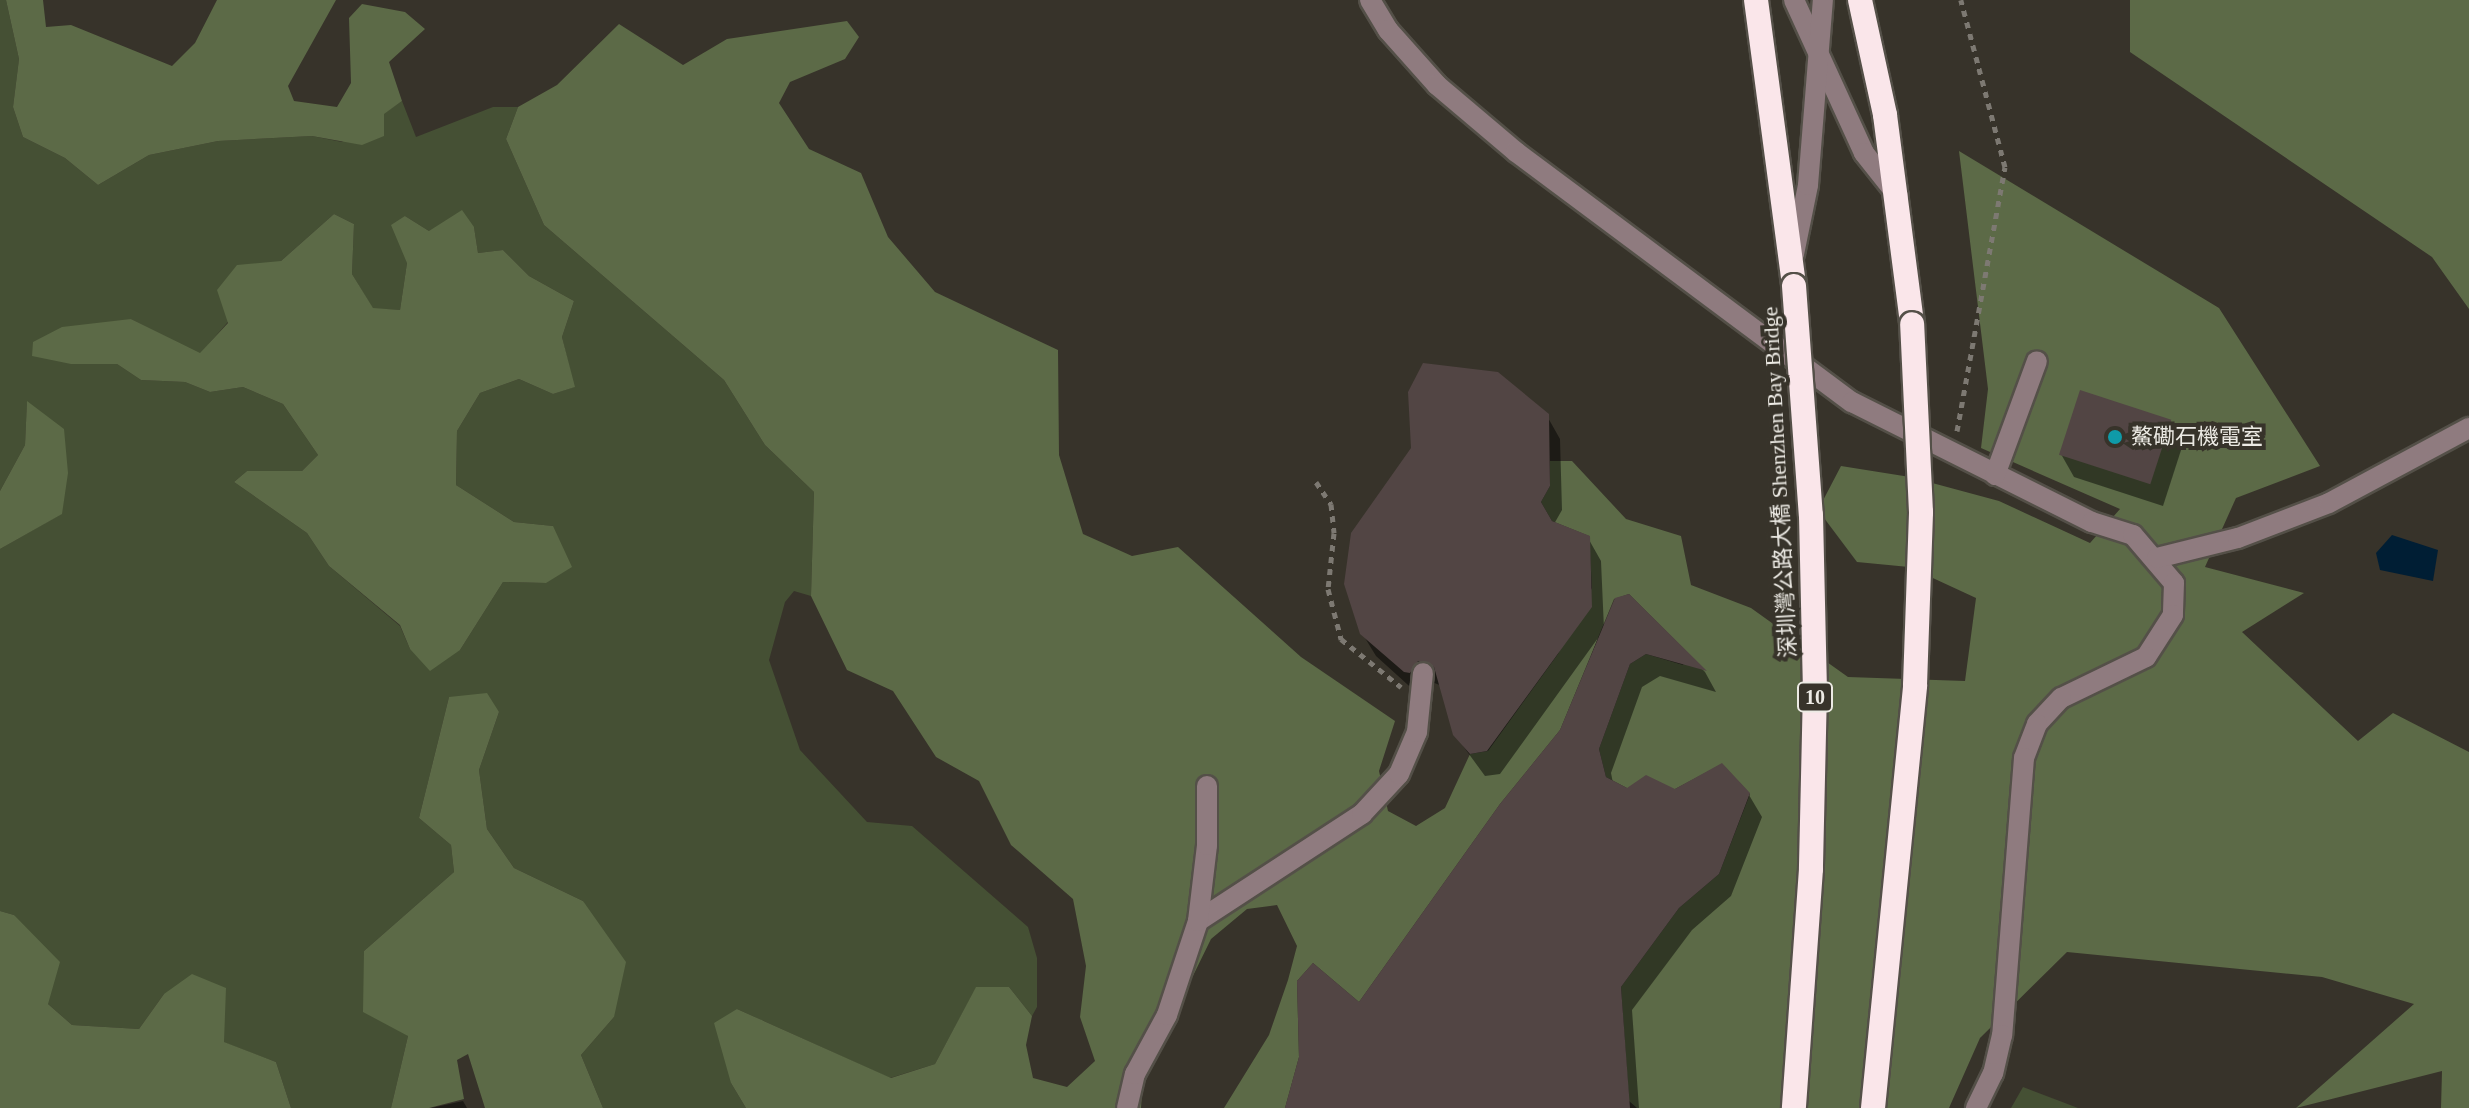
<!DOCTYPE html>
<meta charset="utf-8">
<style>
body{margin:0}
#map{position:relative;width:2469px;height:1108px;overflow:hidden;background:#37332a;font-family:"Times New Roman","Noto Sans SC",serif}
div>[style]{position:absolute}
.green>*{inset:0;background:#455034}
.forest>*{inset:0;background:#5c6a47}
.water>*{inset:0;background:#001e34}
.shadow>*{inset:0;background:#0007}
.building>*{inset:0;background:#524544;transform-origin:0 0}
.path>*{height:5px;margin-top:-2.5px;transform-origin:0;background:repeating-linear-gradient(90deg,#7d7972 0 6px,transparent 0 12px)}
.roads{filter:drop-shadow(2px 0 #545048) drop-shadow(-2px 0 #545048) drop-shadow(0 2px #545048) drop-shadow(0 -2px #545048)}
.minor>*{height:20px;margin:-10px;padding:0 10px;transform-origin:10px;border-radius:10px;background:#8f7b7f}
.highway>*{height:24px;margin:-12px;padding:0 12px;transform-origin:12px;border-radius:12px;background:#fae6ea}
.bridges{filter:drop-shadow(2px 0 #545048) drop-shadow(-2px 0 #545048) drop-shadow(0 2px #545048) drop-shadow(0 -2px #545048)}
.highway-bridge>*{height:24px;margin:-12px;padding:0 12px;transform-origin:12px;border-radius:12px;background:#fae6ea}
.dots>*{width:22px;height:22px;translate:-50% -50%;box-sizing:border-box;border:4px solid #37332a;border-radius:50%}
span{translate:-50% -50%;white-space:nowrap;text-align:center;line-height:1.15;-webkit-text-stroke:8px #37332a;paint-order:stroke}
.shield-label span{padding:2px 6px;background:#37332a;border:2px solid;border-radius:6px;-webkit-text-stroke-width:0}
.shield-label{font-size:20px;color:#eceae4;font-weight:700}
.poi-label{font-size:22px;color:#eceae4}
.left{translate:0 -50%;text-align:left}
.street-label{font-size:22px;color:#eceae4}
</style>
<div id="map">
<div class="green">
<div style="clip-path:polygon(evenodd,0 0,6px 0,19px 59px,13px 107px,23px 137px,65px 158px,98px 185px,149px 155px,218px 141px,312px 136px,342px 142px,402px 101px,416px 137px,493px 107px,518px 107px,506px 139px,544px 225px,724px 380px,765px 445px,814px 492px,811px 596px,794px 591px,785px 602px,769px 660px,800px 750px,867px 822px,912px 826px,1028px 927px,1037px 958px,1037px 1007px,1032px 1016px,1009px 987px,976px 988px,935px 1064px,890px 1078px,737px 1009px,731px 1083px,746px 1108px,603px 1108px,581px 1055px,614px 1017px,583px 901px,514px 868px,487px 829px,479px 770px,499px 712px,449px 697px,419px 818px,451px 845px,454px 872px,364px 951px,408px 1036px,391px 1108px,291px 1108px,276px 1062px,223px 1042px,164px 994px,139px 1029px,72px 1025px,48px 1004px,14px 915px,0 911px,0 549px,61px 514px,27px 402px,25px 445px,0 491px,0 0,334px 214px,354px 224px,352px 274px,373px 309px,400px 310px,407px 263px,405px 216px,429px 231px,474px 227px,478px 253px,503px 250px,529px 276px,574px 301px,562px 337px,574px 387px,553px 394px,519px 379px,480px 393px,457px 431px,456px 485px,514px 522px,553px 526px,546px 583px,503px 582px,460px 650px,410px 649px,400px 626px,329px 566px,307px 533px,234px 482px,247px 471px,302px 471px,318px 455px,283px 404px,243px 387px,210px 392px,185px 382px,141px 380px,117px 364px,71px 364px,131px 319px,200px 354px,281px 261px,334px 214px)"></div>
<div style="clip-path:polygon(2023px 1087px,2078px 1108px,2011px 1108px)"></div>
</div>
<div class="forest">
<div style="clip-path:polygon(6px 0,43px 0,46px 27px,71px 25px,172px 66px,195px 43px,217px 0,336px 0,288px 86px,294px 101px,337px 107px,351px 83px,349px 18px,362px 4px,405px 12px,425px 29px,389px 62px,402px 101px,384px 114px,384px 136px,362px 145px,312px 136px,218px 141px,149px 155px,98px 185px,65px 158px,23px 137px,13px 107px,19px 59px)"></div>
<div style="clip-path:polygon(2130px 0,2469px 0,2469px 309px,2432px 257px,2130px 52px)"></div>
<div style="clip-path:polygon(847px 21px,859px 37px,845px 59px,790px 82px,779px 103px,809px 149px,861px 173px,888px 237px,935px 292px,1058px 350px,1059px 455px,1083px 534px,1132px 556px,1178px 547px,1301px 657px,1395px 721px,1379px 771px,1388px 811px,1416px 826px,1445px 808px,1470px 754px,1488px 751px,1558px 654px,1592px 588px,1589px 536px,1552px 521px,1541px 502px,1550px 486px,1550px 461px,1572px 461px,1626px 519px,1681px 536px,1691px 585px,1751px 608px,1848px 677px,1965px 681px,1976px 598px,1909px 567px,1857px 562px,1818px 510px,1841px 466px,1910px 477px,1999px 501px,2090px 543px,2120px 509px,1981px 448px,1988px 389px,1959px 151px,2219px 308px,2320px 466px,2236px 498px,2205px 567px,2304px 593px,2242px 632px,2358px 741px,2393px 713px,2469px 752px,2469px 1108px,2441px 1108px,2442px 1071px,2296px 1108px,2414px 1004px,2322px 977px,2067px 952px,1980px 1038px,1949px 1108px,1637px 1108px,1629px 1101px,1621px 987px,1679px 908px,1719px 874px,1750px 794px,1722px 764px,1675px 789px,1627px 788px,1606px 777px,1599px 749px,1630px 664px,1646px 654px,1683px 665px,1689px 654px,1629px 594px,1614px 599px,1560px 730px,1500px 804px,1359px 1002px,1313px 963px,1297px 981px,1299px 1057px,1285px 1108px,1224px 1108px,1269px 1035px,1288px 980px,1297px 946px,1277px 905px,1247px 909px,1211px 939px,1143px 1078px,1141px 1108px,746px 1108px,731px 1083px,714px 1023px,737px 1009px,891px 1078px,935px 1064px,976px 987px,1009px 987px,1032px 1016px,1026px 1045px,1033px 1078px,1067px 1087px,1095px 1061px,1080px 1017px,1086px 966px,1073px 899px,1011px 845px,979px 781px,936px 757px,893px 691px,847px 670px,811px 596px,814px 492px,765px 445px,724px 380px,544px 225px,506px 139px,518px 107px,557px 85px,619px 24px,683px 65px,727px 39px)"></div>
<div style="clip-path:polygon(462px 210px,474px 227px,478px 253px,503px 250px,529px 276px,574px 301px,562px 337px,575px 387px,553px 394px,519px 379px,480px 393px,457px 431px,456px 485px,514px 522px,553px 526px,572px 567px,546px 583px,503px 582px,460px 650px,430px 671px,410px 649px,400px 625px,329px 566px,307px 533px,234px 482px,247px 471px,302px 471px,318px 455px,283px 404px,243px 387px,210px 392px,185px 382px,141px 380px,117px 364px,71px 364px,32px 356px,33px 342px,62px 327px,131px 319px,200px 353px,228px 323px,217px 290px,237px 265px,281px 261px,334px 214px,354px 224px,352px 274px,373px 308px,400px 310px,407px 263px,391px 225px,405px 216px,429px 231px)"></div>
<div style="clip-path:polygon(27px 401px,64px 429px,68px 473px,62px 514px,0 549px,0 491px,25px 445px)"></div>
<div style="clip-path:polygon(487px 693px,499px 712px,479px 770px,487px 829px,514px 868px,583px 901px,626px 962px,614px 1017px,581px 1055px,603px 1108px,485px 1108px,468px 1054px,457px 1060px,464px 1099px,429px 1108px,391px 1108px,408px 1036px,363px 1012px,364px 951px,454px 872px,451px 845px,419px 818px,449px 697px)"></div>
<div style="clip-path:polygon(0 911px,14px 915px,60px 962px,48px 1004px,72px 1025px,139px 1029px,164px 994px,192px 974px,226px 988px,224px 1042px,276px 1062px,291px 1108px,0 1108px)"></div>
</div>
<div class="water">
<div style="clip-path:polygon(2392px 535px,2438px 550px,2433px 581px,2380px 570px,2376px 553px)"></div>
</div>
<div class="shadow">
<div style="clip-path:polygon(1547px 416px,1560px 439px,1562px 510px,1554px 524px,1588px 538px,1601px 561px,1604px 629px,1629px 596px,1705px 672px,1716px 692px,1660px 676px,1642px 687px,1611px 773px,1613px 783px,1628px 790px,1749px 795px,1762px 817px,1731px 896px,1692px 930px,1632px 1010px,1639px 1108px,1287px 1108px,1562px 731px,1598px 638px,1500px 774px,1485px 776px,1455px 735px,1442px 686px,1432px 682px,1418px 694px,1376px 656px,1362px 633px)"></div>
<div style="clip-path:polygon(2170px 421px,2183px 444px,2163px 506px,2074px 477px,2061px 454px)"></div>
<div style="clip-path:polygon(463px 1101px,467px 1108px,431px 1108px)"></div>
</div>
<div class="building">
<div style="clip-path:polygon(1423px 363px,1498px 372px,1549px 414px,1550px 486px,1541px 502px,1552px 521px,1590px 536px,1592px 607px,1487px 751px,1470px 754px,1453px 735px,1434px 667px,1418px 661px,1410px 673px,1404px 672px,1360px 634px,1344px 584px,1351px 533px,1411px 448px,1408px 392px)"></div>
<div style="left:2080px;top:390px;width:96px;height:68px;rotate:18deg"></div>
<div style="clip-path:polygon(1629px 594px,1707px 671px,1646px 654px,1630px 664px,1599px 749px,1606px 777px,1627px 788px,1646px 775px,1675px 789px,1722px 763px,1750px 793px,1719px 874px,1679px 908px,1621px 987px,1630px 1108px,1285px 1108px,1299px 1057px,1297px 981px,1313px 963px,1359px 1002px,1500px 804px,1560px 730px,1615px 598px)"></div>
</div>
<div class="path">
<div style="left:1957px;top:431px;width:268px;rotate:-79.7deg"></div>
<div style="left:2005px;top:167px;width:173px;rotate:-104.8deg"></div>
<div style="left:1316px;top:482px;width:27px;rotate:56deg"></div>
<div style="left:1331px;top:504px;width:29px;rotate:84deg"></div>
<div style="left:1334px;top:533px;width:56px;rotate:96.1deg"></div>
<div style="left:1328px;top:589px;width:52px;rotate:75.4deg"></div>
<div style="left:1341px;top:639px;width:77px;rotate:38.7deg"></div>
</div>
<div class="roads">
<div class="minor">
<div style="left:1370px;top:0;width:35px;rotate:59deg"></div>
<div style="left:1388px;top:30px;width:74px;rotate:48.3deg"></div>
<div style="left:1437px;top:85px;width:104px;rotate:40.3deg"></div>
<div style="left:1516px;top:152px;width:419px;rotate:36.7deg"></div>
<div style="left:1852px;top:402px;width:268px;rotate:26.6deg"></div>
<div style="left:2092px;top:522px;width:43px;rotate:17.6deg"></div>
<div style="left:2133px;top:535px;width:63px;rotate:49.5deg"></div>
<div style="left:2174px;top:583px;width:32px;rotate:92deg"></div>
<div style="left:2173px;top:615px;width:50px;rotate:122.7deg"></div>
<div style="left:2146px;top:657px;width:94px;rotate:154.2deg"></div>
<div style="left:2061px;top:698px;width:35px;rotate:133deg"></div>
<div style="left:2037px;top:724px;width:36px;rotate:111deg"></div>
<div style="left:2024px;top:758px;width:278px;rotate:94.5deg"></div>
<div style="left:2002px;top:1035px;width:39px;rotate:103deg"></div>
<div style="left:1993px;top:1073px;width:39px;rotate:116deg"></div>
<div style="left:1794px;top:0;width:168px;rotate:65.4deg"></div>
<div style="left:1864px;top:153px;width:55px;rotate:51.7deg"></div>
<div style="left:1794px;top:254px;width:70px;rotate:-78.5deg"></div>
<div style="left:1808px;top:185px;width:186px;rotate:-85.4deg"></div>
<div style="left:1995px;top:475px;width:121px;rotate:-69.8deg"></div>
<div style="left:2157px;top:558px;width:83px;rotate:-13.9deg"></div>
<div style="left:2238px;top:538px;width:97px;rotate:-21deg"></div>
<div style="left:2329px;top:503px;width:159px;rotate:-28.2deg"></div>
<div style="left:1198px;top:921px;width:196px;rotate:-33.1deg"></div>
<div style="left:1362px;top:814px;width:54px;rotate:-47.2deg"></div>
<div style="left:1399px;top:774px;width:46px;rotate:-66.8deg"></div>
<div style="left:1417px;top:732px;width:59px;rotate:-84.2deg"></div>
<div style="left:1127px;top:1108px;width:35px;rotate:-77deg"></div>
<div style="left:1135px;top:1074px;width:67px;rotate:-61.5deg"></div>
<div style="left:1167px;top:1015px;width:99px;rotate:-71.7deg"></div>
<div style="left:1198px;top:921px;width:77px;rotate:-83.2deg"></div>
<div style="left:1207px;top:845px;width:59px;rotate:-90deg"></div>
</div>
<div class="highway">
<div style="left:1756px;top:0;width:289px;rotate:82.4deg"></div>
<div style="left:1860px;top:0;width:118px;rotate:77.7deg"></div>
<div style="left:1885px;top:115px;width:211px;rotate:82.6deg"></div>
</div>
</div>
<div class="bridges">
<div class="highway-bridge">
<div style="left:1794px;top:286px;width:230px;rotate:85.8deg"></div>
<div style="left:1811px;top:515px;width:174px;rotate:88.7deg"></div>
<div style="left:1815px;top:689px;width:180px;rotate:91.3deg"></div>
<div style="left:1811px;top:869px;width:240px;rotate:94.1deg"></div>
<div style="left:1873px;top:1108px;width:425px;rotate:-84.3deg"></div>
<div style="left:1915px;top:685px;width:173px;rotate:-88deg"></div>
<div style="left:1921px;top:512px;width:188px;rotate:-92.7deg"></div>
</div>
</div>
<div class="dots">
<div style="left:2115px;top:437px;background:#0f9aa8"></div>
</div>
<div class="shield-label">
<span style="left:1815px;top:697px">10</span>
</div>
<div class="poi-label">
<span class="left" style="left:2131px;top:437px">鰲磡石機電室</span>
</div>
<div class="street-label">
<span style="left:1779px;top:482px;rotate:-93deg">深圳灣公路大橋 Shenzhen Bay Bridge</span>
</div>
</div>
